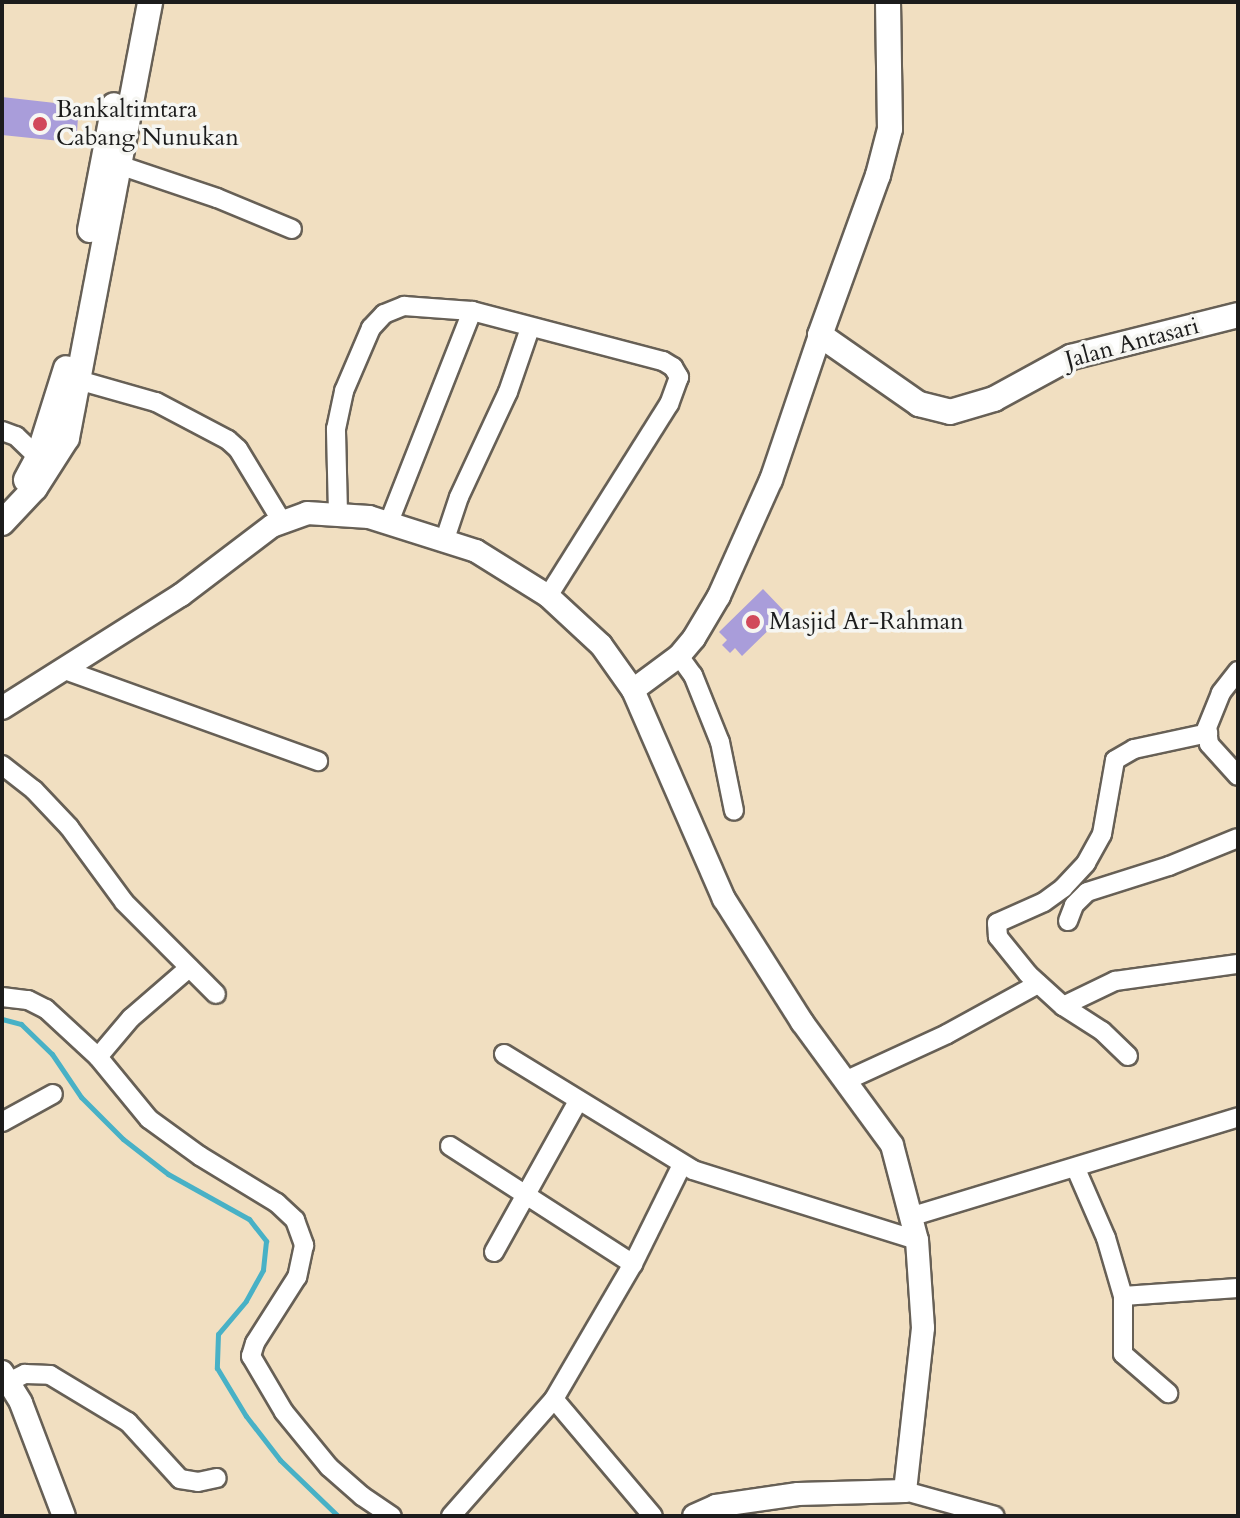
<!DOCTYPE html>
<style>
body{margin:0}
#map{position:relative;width:1240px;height:1518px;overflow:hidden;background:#f1dfc1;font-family:Cardo,serif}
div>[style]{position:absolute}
.stream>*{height:5px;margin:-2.5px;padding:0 2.5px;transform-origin:2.5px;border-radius:2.5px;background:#48b1c6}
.building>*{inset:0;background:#a99dda}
.roads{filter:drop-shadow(2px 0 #676056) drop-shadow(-2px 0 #676056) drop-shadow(0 2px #676056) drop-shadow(0 -2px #676056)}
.minor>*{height:18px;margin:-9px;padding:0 9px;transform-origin:9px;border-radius:9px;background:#fff}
.tertiary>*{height:22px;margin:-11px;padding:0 11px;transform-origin:11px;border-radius:11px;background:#fff}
.secondary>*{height:24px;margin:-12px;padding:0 12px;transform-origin:12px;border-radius:12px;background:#fff}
.dots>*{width:22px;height:22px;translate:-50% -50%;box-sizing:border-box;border:4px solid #f6f6f2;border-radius:50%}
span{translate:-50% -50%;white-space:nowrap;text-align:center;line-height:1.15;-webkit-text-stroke:7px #f6f6f2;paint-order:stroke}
.poi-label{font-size:24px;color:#1c1c1c}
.left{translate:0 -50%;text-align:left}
.street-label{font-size:24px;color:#1c1c1c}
.frame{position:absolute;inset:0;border:4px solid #1c1c1c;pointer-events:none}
</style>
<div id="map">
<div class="stream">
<div style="left:2px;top:1019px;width:20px;rotate:15deg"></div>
<div style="left:21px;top:1024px;width:43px;rotate:44.1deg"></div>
<div style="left:52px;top:1054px;width:52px;rotate:56deg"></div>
<div style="left:81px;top:1097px;width:59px;rotate:45deg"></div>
<div style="left:123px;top:1139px;width:57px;rotate:37.9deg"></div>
<div style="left:168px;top:1174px;width:93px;rotate:29.1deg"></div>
<div style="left:249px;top:1219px;width:28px;rotate:52deg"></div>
<div style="left:266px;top:1241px;width:29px;rotate:96deg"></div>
<div style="left:263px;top:1270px;width:35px;rotate:119deg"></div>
<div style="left:246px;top:1301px;width:43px;rotate:130.3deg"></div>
<div style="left:218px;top:1334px;width:34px;rotate:92deg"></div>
<div style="left:217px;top:1368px;width:56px;rotate:58.9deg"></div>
<div style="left:246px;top:1416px;width:56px;rotate:52.3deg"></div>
<div style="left:280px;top:1460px;width:81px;rotate:44deg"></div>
</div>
<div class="building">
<div style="clip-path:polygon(2px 97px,64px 104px,63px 116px,78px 117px,77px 132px,61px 130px,60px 141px,2px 135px)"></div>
<div style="clip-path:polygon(763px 589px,786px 613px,742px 656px,735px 648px,730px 653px,722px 645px,727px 640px,719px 632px)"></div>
</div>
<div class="roads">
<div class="minor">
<div style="left:107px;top:165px;width:12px"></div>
<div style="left:119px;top:165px;width:103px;rotate:18.6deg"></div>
<div style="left:217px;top:198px;width:81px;rotate:22.5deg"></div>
<div style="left:78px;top:380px;width:81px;rotate:15.8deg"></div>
<div style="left:156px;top:402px;width:81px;rotate:27.8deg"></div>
<div style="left:228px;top:440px;width:13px;rotate:42deg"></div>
<div style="left:238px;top:449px;width:83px;rotate:58.8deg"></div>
<div style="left:2px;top:431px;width:15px;rotate:20deg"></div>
<div style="left:16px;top:436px;width:30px;rotate:44deg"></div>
<div style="left:338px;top:513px;width:84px;rotate:-91.4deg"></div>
<div style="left:336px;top:429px;width:39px;rotate:-78deg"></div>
<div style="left:344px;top:391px;width:69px;rotate:-66.8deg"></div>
<div style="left:371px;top:328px;width:19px;rotate:-47deg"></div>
<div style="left:384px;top:314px;width:22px;rotate:-22deg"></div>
<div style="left:404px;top:306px;width:68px;rotate:4.2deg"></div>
<div style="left:472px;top:311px;width:197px;rotate:14.7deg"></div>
<div style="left:663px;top:361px;width:12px;rotate:31deg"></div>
<div style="left:673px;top:367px;width:12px;rotate:59deg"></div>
<div style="left:679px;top:377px;width:29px;rotate:110deg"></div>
<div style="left:669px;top:404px;width:227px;rotate:122.2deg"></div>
<div style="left:389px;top:522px;width:227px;rotate:-68.5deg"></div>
<div style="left:445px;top:539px;width:44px;rotate:-71.6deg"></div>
<div style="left:459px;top:497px;width:116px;rotate:-65deg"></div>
<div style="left:508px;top:392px;width:68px;rotate:-71deg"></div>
<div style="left:679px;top:656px;width:24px;rotate:54deg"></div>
<div style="left:693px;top:675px;width:72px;rotate:68.1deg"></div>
<div style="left:720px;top:742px;width:70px;rotate:78.5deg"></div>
<div style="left:65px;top:670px;width:269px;rotate:19.8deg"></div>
<div style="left:1238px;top:671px;width:28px;rotate:128deg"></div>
<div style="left:1221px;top:693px;width:38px;rotate:112deg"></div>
<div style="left:1207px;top:728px;width:16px;rotate:83deg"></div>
<div style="left:1209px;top:744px;width:43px;rotate:47.8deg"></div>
<div style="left:2px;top:765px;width:41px;rotate:38deg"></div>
<div style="left:34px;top:790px;width:51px;rotate:46.6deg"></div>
<div style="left:69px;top:827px;width:93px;rotate:53.7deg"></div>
<div style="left:124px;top:902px;width:130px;rotate:45deg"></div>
<div style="left:1068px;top:921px;width:17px;rotate:-69deg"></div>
<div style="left:1074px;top:905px;width:18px;rotate:-45deg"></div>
<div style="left:1087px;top:892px;width:86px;rotate:-17.6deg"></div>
<div style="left:1169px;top:866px;width:74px;rotate:-22.1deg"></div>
<div style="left:2px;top:997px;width:26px;rotate:7deg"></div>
<div style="left:28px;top:1000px;width:20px;rotate:27deg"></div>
<div style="left:46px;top:1009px;width:71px;rotate:42.7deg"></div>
<div style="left:98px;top:1057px;width:80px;rotate:50.6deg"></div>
<div style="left:149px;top:1119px;width:63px;rotate:36deg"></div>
<div style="left:200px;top:1156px;width:90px;rotate:31.4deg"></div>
<div style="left:277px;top:1203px;width:25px;rotate:43deg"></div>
<div style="left:295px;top:1220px;width:27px;rotate:70deg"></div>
<div style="left:304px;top:1245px;width:33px;rotate:102deg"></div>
<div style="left:297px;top:1277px;width:78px;rotate:122.5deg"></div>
<div style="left:255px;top:1343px;width:14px;rotate:107deg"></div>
<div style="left:251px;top:1356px;width:65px;rotate:59.5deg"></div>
<div style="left:284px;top:1412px;width:71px;rotate:50.7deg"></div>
<div style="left:329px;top:1467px;width:44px;rotate:41.3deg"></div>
<div style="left:362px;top:1496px;width:36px;rotate:34deg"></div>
<div style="left:1063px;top:1006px;width:58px;rotate:-25.7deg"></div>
<div style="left:1115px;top:981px;width:124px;rotate:-7.9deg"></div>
<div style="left:504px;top:1054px;width:222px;rotate:31.5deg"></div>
<div style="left:693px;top:1170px;width:235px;rotate:17.4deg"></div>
<div style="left:1128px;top:1056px;width:36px;rotate:-136deg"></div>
<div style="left:1102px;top:1031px;width:46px;rotate:-147.3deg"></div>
<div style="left:1063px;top:1006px;width:47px;rotate:-137.6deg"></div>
<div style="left:1028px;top:974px;width:48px;rotate:-129deg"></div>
<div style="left:998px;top:937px;width:14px;rotate:-94deg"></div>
<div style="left:997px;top:923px;width:51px;rotate:-24.1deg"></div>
<div style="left:1044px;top:902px;width:24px;rotate:-36deg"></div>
<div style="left:1063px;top:888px;width:34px;rotate:-47deg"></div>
<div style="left:1086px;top:863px;width:33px;rotate:-61deg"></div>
<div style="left:1102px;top:834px;width:75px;rotate:-80deg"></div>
<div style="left:1115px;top:760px;width:22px;rotate:-30deg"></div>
<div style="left:1134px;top:749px;width:76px;rotate:-12.2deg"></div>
<div style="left:98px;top:1057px;width:51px;rotate:-49.8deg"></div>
<div style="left:131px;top:1018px;width:77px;rotate:-40.8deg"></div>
<div style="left:845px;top:1081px;width:112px;rotate:-24.7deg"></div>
<div style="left:947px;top:1034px;width:104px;rotate:-28.8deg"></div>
<div style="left:2px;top:1122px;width:58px;rotate:-28.8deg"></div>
<div style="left:450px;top:1146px;width:218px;rotate:32.8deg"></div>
<div style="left:1076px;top:1169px;width:75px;rotate:66.5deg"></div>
<div style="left:1106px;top:1238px;width:60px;rotate:73.7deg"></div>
<div style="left:1123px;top:1296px;width:58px;rotate:90deg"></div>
<div style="left:1123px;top:1354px;width:60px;rotate:40.9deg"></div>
<div style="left:913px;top:1216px;width:340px;rotate:-16.9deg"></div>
<div style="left:494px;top:1252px;width:173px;rotate:-60.9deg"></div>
<div style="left:1123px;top:1296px;width:115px;rotate:-4deg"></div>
<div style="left:9px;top:1382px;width:18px;rotate:-27deg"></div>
<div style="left:25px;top:1374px;width:25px;rotate:2deg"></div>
<div style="left:50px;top:1375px;width:91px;rotate:31.1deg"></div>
<div style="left:128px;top:1422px;width:77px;rotate:47.6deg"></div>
<div style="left:180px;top:1479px;width:18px;rotate:9deg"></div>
<div style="left:198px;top:1482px;width:19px;rotate:-12deg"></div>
<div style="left:554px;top:1399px;width:153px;rotate:49.8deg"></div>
<div style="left:905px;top:1491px;width:93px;rotate:15.5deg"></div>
<div style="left:451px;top:1516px;width:156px;rotate:-48.6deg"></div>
<div style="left:554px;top:1399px;width:156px;rotate:-59.7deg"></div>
<div style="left:633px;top:1264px;width:110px;rotate:-63.7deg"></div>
</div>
<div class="tertiary">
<div style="left:633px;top:690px;width:57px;rotate:-36.5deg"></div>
<div style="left:679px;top:656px;width:23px;rotate:-50deg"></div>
<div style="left:694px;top:638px;width:49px;rotate:-59.2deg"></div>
<div style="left:719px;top:596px;width:127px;rotate:-65.9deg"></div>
<div style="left:771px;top:480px;width:153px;rotate:-71.3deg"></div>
<div style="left:2px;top:708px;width:212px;rotate:-32.3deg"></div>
<div style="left:181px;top:595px;width:114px;rotate:-37.2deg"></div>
<div style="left:272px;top:526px;width:37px;rotate:-20deg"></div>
<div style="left:307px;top:513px;width:62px;rotate:3.7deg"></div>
<div style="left:369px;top:517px;width:112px;rotate:17.6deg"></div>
<div style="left:476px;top:551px;width:85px;rotate:32deg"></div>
<div style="left:548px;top:596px;width:72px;rotate:42.8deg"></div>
<div style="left:601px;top:645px;width:55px;rotate:54.6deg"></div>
<div style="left:633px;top:690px;width:228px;rotate:66.5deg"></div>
<div style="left:724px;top:899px;width:146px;rotate:57.6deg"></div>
<div style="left:802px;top:1022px;width:152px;rotate:53.8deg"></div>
<div style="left:892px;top:1145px;width:98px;rotate:75.3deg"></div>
<div style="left:917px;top:1240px;width:88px;rotate:86.1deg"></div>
<div style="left:923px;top:1328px;width:164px;rotate:96.3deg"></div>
<div style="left:905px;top:1491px;width:107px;rotate:178.4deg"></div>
<div style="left:798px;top:1494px;width:83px;rotate:171.7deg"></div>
<div style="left:716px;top:1506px;width:24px;rotate:156deg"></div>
<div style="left:2px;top:1372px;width:36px;rotate:58deg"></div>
<div style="left:21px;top:1403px;width:121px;rotate:69.2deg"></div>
</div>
<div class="secondary">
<div style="left:888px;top:2px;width:127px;rotate:89.1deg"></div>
<div style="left:890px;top:129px;width:48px;rotate:104.6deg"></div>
<div style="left:878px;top:175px;width:170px;rotate:109.9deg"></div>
<div style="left:820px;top:335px;width:121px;rotate:34.9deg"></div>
<div style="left:919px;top:404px;width:32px;rotate:14deg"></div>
<div style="left:950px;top:412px;width:46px;rotate:-16.5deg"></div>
<div style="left:994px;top:399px;width:88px;rotate:-28.6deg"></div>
<div style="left:1071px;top:357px;width:172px;rotate:-14.1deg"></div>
<div style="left:90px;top:230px;width:127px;rotate:-79.1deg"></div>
<div style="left:26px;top:480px;width:26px;rotate:-62deg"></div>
<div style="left:38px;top:457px;width:93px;rotate:-72.5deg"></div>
<div style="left:2px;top:523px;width:48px;rotate:-46.7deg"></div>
<div style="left:35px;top:488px;width:59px;rotate:-57.4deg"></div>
<div style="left:67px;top:438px;width:444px;rotate:-79.2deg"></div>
</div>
</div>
<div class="dots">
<div style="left:40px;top:124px;background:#d1495b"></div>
<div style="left:753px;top:622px;background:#d1495b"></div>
</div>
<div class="poi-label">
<span class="left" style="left:56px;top:124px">Bankaltimtara<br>Cabang Nunukan</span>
<span class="left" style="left:769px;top:622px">Masjid Ar-Rahman</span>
</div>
<div class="street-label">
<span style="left:1132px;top:343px;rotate:-15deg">Jalan Antasari</span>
</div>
<div class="frame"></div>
</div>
